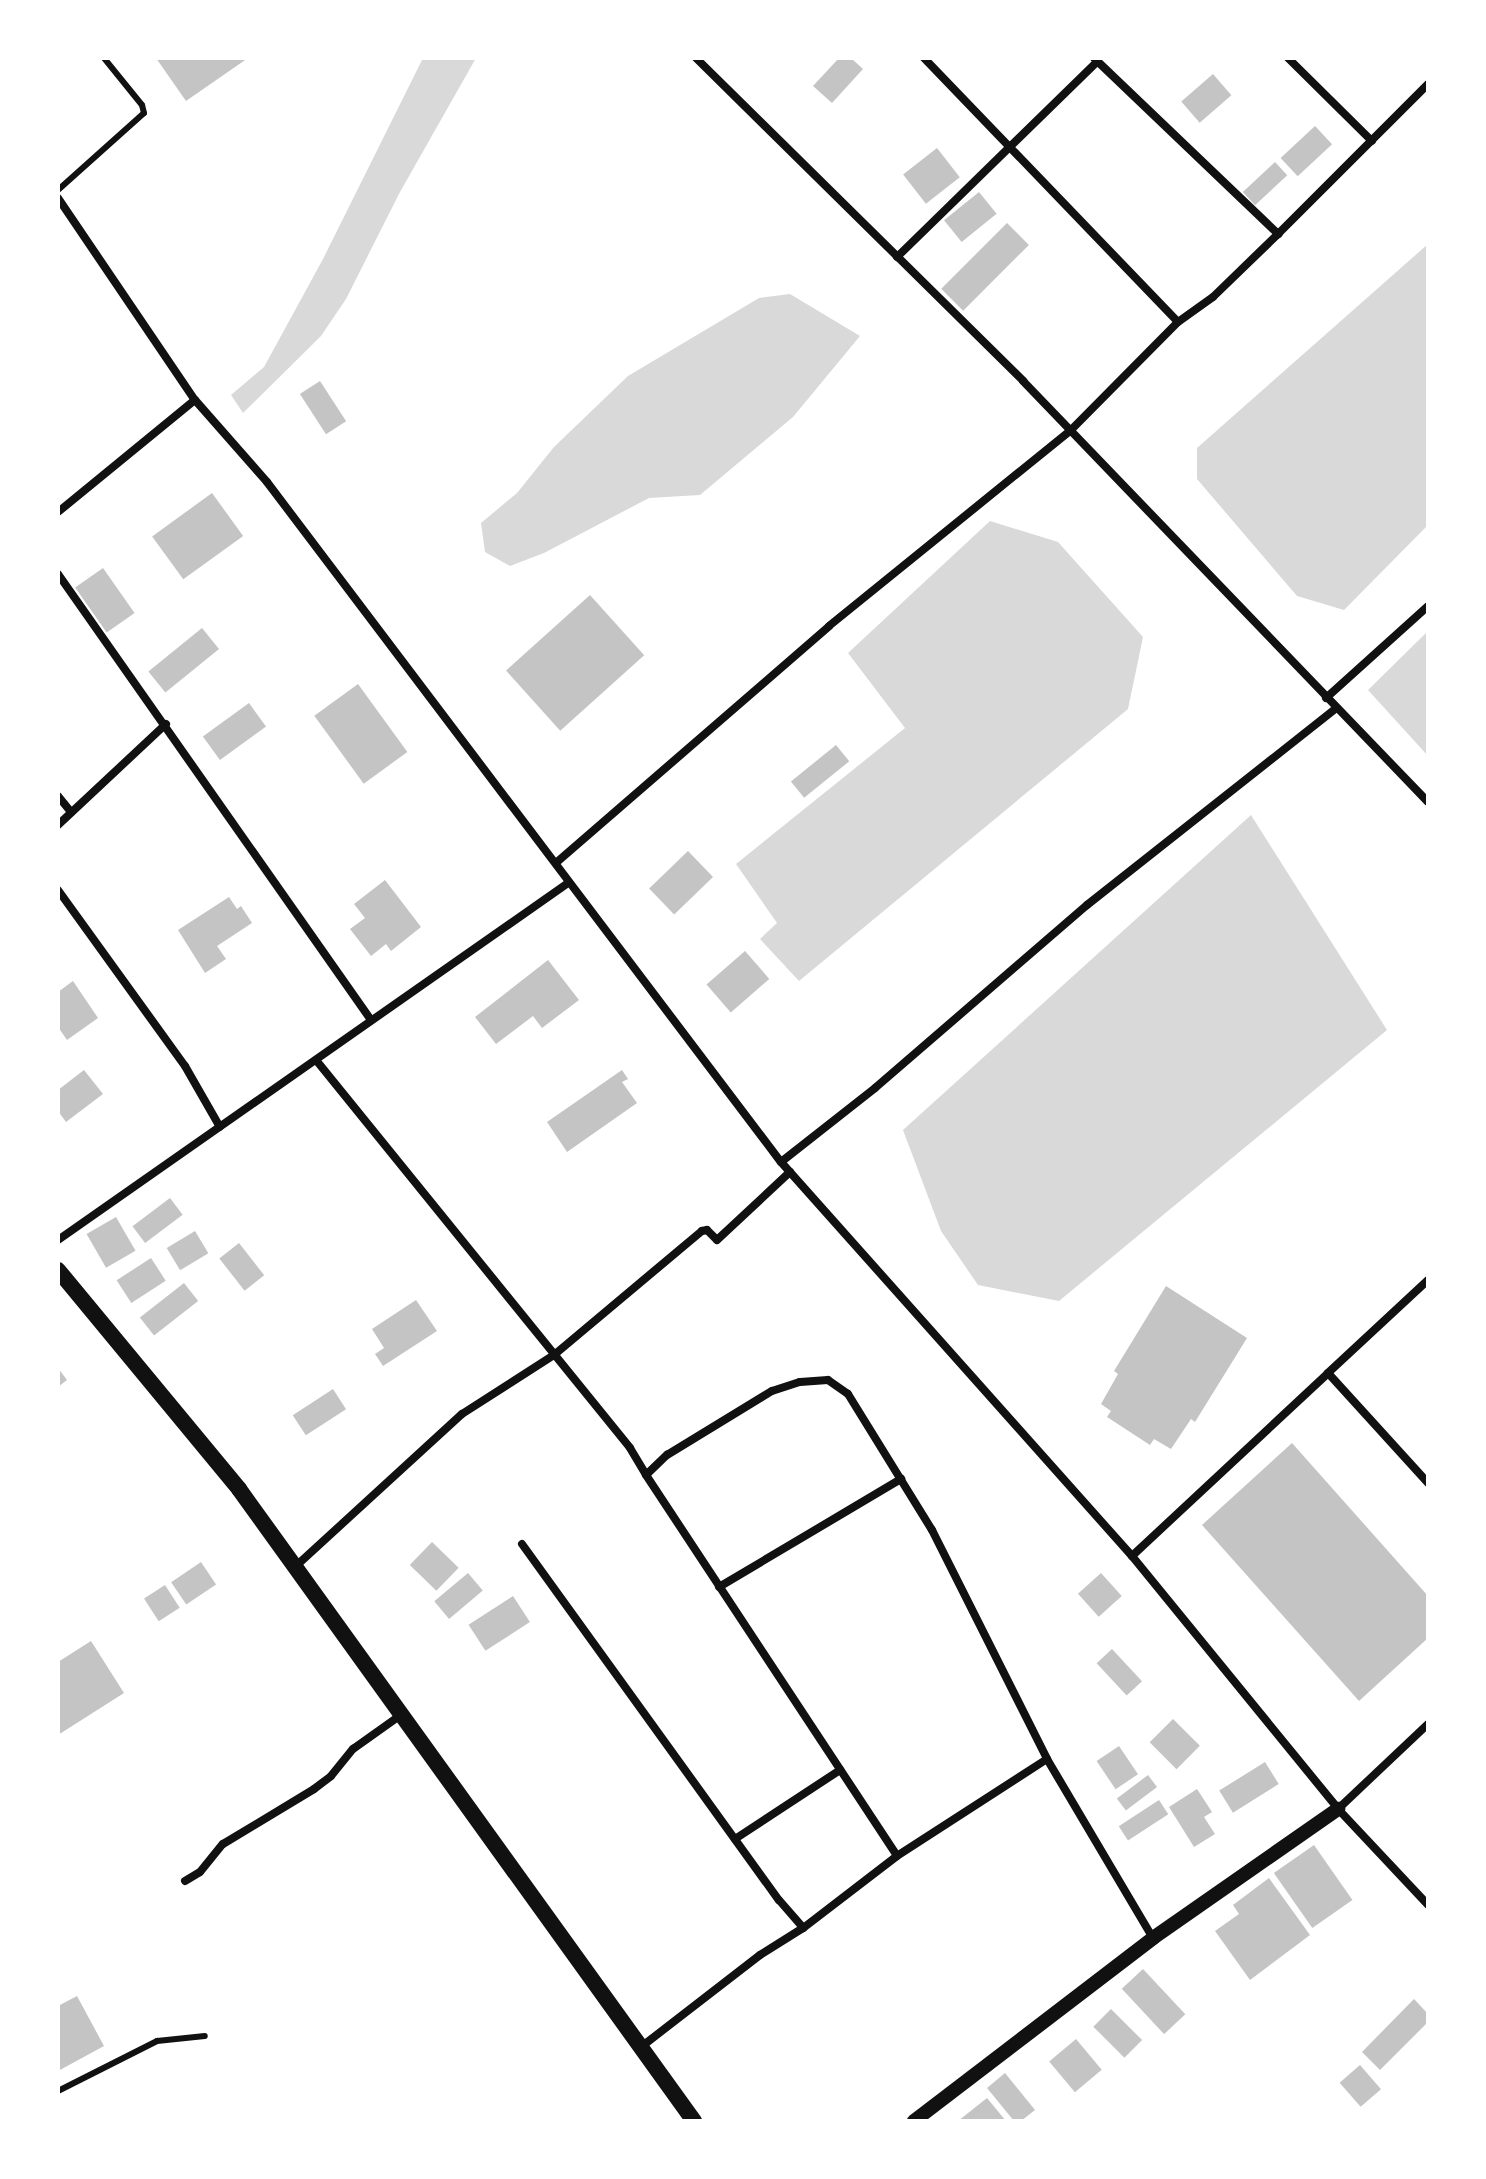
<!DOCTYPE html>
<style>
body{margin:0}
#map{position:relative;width:1486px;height:2179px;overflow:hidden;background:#fff;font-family:Spectral,serif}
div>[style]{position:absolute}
.water>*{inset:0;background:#d9d9d9}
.building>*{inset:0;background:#c4c4c4;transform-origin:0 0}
.service>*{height:6px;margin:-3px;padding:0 3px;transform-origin:3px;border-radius:3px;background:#111}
.minor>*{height:8px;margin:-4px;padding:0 4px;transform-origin:4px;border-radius:4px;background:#111}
.tertiary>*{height:14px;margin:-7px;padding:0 7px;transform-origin:7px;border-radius:7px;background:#111}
.secondary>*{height:16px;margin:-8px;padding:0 8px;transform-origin:8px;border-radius:8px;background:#111}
span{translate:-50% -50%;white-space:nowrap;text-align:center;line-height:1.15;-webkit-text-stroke:8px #fff;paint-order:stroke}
.frame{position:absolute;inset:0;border:60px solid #fff;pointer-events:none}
</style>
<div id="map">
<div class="water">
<div style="clip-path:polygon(423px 58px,476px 58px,400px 192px,346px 299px,321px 336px,243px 413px,231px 395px,264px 367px,323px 259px)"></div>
<div style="clip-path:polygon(1428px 244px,1428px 525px,1344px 610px,1297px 596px,1197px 479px,1197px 448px)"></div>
<div style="clip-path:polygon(790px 294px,860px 336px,793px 417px,700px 495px,649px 498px,544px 553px,510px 566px,485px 552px,481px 523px,517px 493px,554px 447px,628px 376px,759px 298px)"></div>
<div style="clip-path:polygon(990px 521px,1058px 542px,1143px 637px,1128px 709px,799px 981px,760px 939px,777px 923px,736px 864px,905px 728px,848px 653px)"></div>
<div style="clip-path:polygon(1428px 631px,1428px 756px,1368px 690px)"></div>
<div style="clip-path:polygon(1251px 815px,1387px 1030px,1059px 1301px,978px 1285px,941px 1231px,903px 1130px)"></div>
</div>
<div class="building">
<div style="clip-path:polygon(156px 58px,248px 58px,186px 101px)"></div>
<div style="clip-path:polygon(839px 58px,851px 58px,863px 69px,832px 103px,813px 86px)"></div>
<div style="left:1213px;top:74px;width:28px;height:42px;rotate:49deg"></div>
<div style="left:1315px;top:126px;width:25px;height:47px;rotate:47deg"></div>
<div style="left:937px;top:148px;width:37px;height:43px;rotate:52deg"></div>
<div style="left:1275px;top:162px;width:18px;height:44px;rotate:47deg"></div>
<div style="left:979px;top:192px;width:28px;height:45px;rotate:51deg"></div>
<div style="left:1007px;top:223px;width:31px;height:93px;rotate:45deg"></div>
<div style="left:320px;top:381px;width:48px;height:24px;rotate:57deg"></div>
<div style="left:212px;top:493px;width:53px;height:74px;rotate:54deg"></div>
<div style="left:103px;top:568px;width:55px;height:34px;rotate:55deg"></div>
<div style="left:590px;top:595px;width:81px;height:113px;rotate:48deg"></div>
<div style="left:202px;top:628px;width:27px;height:69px;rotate:51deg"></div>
<div style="left:358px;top:684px;width:84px;height:54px;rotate:54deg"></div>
<div style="left:249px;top:703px;width:29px;height:57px;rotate:54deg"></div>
<div style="left:836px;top:745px;width:21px;height:58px;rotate:51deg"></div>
<div style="left:688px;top:851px;width:36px;height:54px;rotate:46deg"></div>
<div style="clip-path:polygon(385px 880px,421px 927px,391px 951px,386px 944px,371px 956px,350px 929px,365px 918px,354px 904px)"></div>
<div style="clip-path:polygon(229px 897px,237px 909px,241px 906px,252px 923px,217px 946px,226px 959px,205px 973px,178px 930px)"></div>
<div style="left:745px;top:951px;width:37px;height:51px;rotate:49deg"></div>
<div style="clip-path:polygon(548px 960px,579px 1000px,542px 1028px,533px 1016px,496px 1044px,475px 1017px)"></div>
<div style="clip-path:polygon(73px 981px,98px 1018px,67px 1040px,58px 1027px,58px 992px)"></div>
<div style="clip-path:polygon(84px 1070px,103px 1094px,66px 1122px,58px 1111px,58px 1090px)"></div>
<div style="clip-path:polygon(622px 1070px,628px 1079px,622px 1082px,637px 1103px,567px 1152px,547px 1122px)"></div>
<div style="left:170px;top:1198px;width:21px;height:47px;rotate:53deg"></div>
<div style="left:116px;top:1217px;width:39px;height:34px;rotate:60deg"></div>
<div style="left:195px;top:1231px;width:26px;height:33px;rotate:59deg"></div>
<div style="left:239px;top:1243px;width:41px;height:25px;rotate:52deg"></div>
<div style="left:151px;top:1258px;width:27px;height:41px;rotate:57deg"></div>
<div style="left:184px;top:1283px;width:23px;height:56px;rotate:52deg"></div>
<div style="clip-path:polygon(1166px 1286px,1247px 1338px,1195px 1422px,1191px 1419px,1171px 1449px,1154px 1439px,1150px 1445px,1107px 1417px,1111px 1411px,1101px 1404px,1118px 1374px,1114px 1371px)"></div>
<div style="clip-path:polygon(416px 1300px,437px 1331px,383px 1366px,375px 1354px,384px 1348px,372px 1329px)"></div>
<div style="clip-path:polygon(58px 1368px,67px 1380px,58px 1387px)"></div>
<div style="left:333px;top:1389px;width:24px;height:48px;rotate:57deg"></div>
<div style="clip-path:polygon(1292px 1443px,1428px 1596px,1428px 1638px,1359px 1701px,1202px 1525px)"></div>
<div style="left:432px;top:1542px;width:37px;height:32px;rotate:44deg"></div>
<div style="left:201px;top:1562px;width:27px;height:36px;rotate:56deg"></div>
<div style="left:468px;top:1573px;width:23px;height:44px;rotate:50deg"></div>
<div style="left:1101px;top:1573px;width:31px;height:31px;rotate:48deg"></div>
<div style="left:165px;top:1585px;width:27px;height:25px;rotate:57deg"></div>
<div style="left:513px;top:1596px;width:31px;height:53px;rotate:57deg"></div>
<div style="clip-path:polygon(91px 1641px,124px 1693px,58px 1735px,58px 1662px)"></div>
<div style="left:1112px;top:1649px;width:44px;height:21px;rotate:47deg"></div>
<div style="left:1173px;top:1719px;width:38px;height:33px;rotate:45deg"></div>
<div style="left:1119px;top:1746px;width:34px;height:27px;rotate:56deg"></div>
<div style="left:1265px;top:1762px;width:26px;height:54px;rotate:58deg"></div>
<div style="left:1148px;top:1775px;width:15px;height:39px;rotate:53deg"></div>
<div style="clip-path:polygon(1197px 1789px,1212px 1812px,1204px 1817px,1215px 1834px,1194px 1847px,1169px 1807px)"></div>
<div style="left:1159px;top:1800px;width:17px;height:48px;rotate:57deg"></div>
<div style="left:1314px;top:1845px;width:67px;height:49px;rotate:55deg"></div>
<div style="clip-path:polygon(1269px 1878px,1310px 1935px,1250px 1980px,1215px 1931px,1239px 1914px,1233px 1905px)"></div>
<div style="left:1143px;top:1969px;width:62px;height:29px;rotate:47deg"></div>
<div style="clip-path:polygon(77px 1996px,104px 2046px,58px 2071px,58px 2006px)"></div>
<div style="clip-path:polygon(1414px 1999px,1428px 2014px,1428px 2022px,1380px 2070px,1362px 2052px)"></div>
<div style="left:1111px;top:2009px;width:44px;height:25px;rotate:45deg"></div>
<div style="left:1076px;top:2039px;width:40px;height:35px;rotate:50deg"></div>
<div style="left:1360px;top:2065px;width:32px;height:27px;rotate:49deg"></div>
<div style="clip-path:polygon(1005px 2073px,1035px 2110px,1021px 2121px,1014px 2121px,987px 2088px)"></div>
<div style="clip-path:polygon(987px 2098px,1006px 2121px,958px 2121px)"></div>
</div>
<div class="service">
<div style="left:58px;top:190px;width:115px;rotate:-41.8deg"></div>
<div style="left:144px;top:113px;width:8px;rotate:-104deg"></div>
<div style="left:142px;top:105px;width:60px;rotate:-129deg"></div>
<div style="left:58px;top:2091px;width:111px;rotate:-26.8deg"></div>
<div style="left:157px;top:2041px;width:48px;rotate:-5.9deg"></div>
</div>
<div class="minor">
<div style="left:696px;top:58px;width:460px;rotate:44.6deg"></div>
<div style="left:1023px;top:381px;width:584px;rotate:46.11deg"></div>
<div style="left:924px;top:58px;width:366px;rotate:46.1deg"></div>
<div style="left:1094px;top:58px;width:255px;rotate:43.7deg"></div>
<div style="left:1288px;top:58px;width:118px;rotate:44.7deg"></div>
<div style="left:58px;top:198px;width:244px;rotate:55.9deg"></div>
<div style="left:195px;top:400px;width:109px;rotate:48.7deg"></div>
<div style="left:267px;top:482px;width:852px;rotate:52.92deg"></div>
<div style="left:781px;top:1162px;width:528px;rotate:48.3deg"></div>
<div style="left:1132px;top:1556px;width:326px;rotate:50.8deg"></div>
<div style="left:1338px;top:1809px;width:132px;rotate:46.8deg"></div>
<div style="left:897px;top:257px;width:279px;rotate:-44.3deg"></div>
<div style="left:58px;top:512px;width:177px;rotate:-39.3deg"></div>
<div style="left:58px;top:574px;width:545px;rotate:54.94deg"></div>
<div style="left:1326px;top:698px;width:137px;rotate:-42deg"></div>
<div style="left:58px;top:796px;width:21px;rotate:51deg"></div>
<div style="left:58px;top:825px;width:148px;rotate:-43.1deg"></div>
<div style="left:557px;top:862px;width:360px;rotate:-40.9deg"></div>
<div style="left:829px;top:626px;width:311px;rotate:-39deg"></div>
<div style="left:1071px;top:430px;width:152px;rotate:-45.3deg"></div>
<div style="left:1178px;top:322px;width:43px;rotate:-35.5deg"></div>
<div style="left:1213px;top:297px;width:91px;rotate:-44.1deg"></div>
<div style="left:1278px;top:234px;width:212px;rotate:-45deg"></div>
<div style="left:58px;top:890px;width:217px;rotate:54.2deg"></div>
<div style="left:185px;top:1066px;width:70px;rotate:60.2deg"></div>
<div style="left:316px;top:1060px;width:499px;rotate:51deg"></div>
<div style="left:630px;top:1448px;width:31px;rotate:59deg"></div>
<div style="left:646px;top:1475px;width:29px;rotate:-44deg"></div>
<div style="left:667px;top:1455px;width:123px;rotate:-31.4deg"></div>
<div style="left:772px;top:1391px;width:29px;rotate:-18deg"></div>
<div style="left:800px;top:1382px;width:28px;rotate:-4deg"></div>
<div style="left:828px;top:1380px;width:24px;rotate:35deg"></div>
<div style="left:848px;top:1394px;width:160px;rotate:58.3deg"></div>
<div style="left:932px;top:1530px;width:256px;rotate:63.3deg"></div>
<div style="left:1047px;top:1759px;width:179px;rotate:147.1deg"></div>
<div style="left:897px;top:1856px;width:118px;rotate:142.5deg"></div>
<div style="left:803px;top:1928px;width:51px;rotate:147.9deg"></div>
<div style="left:760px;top:1955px;width:150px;rotate:142.3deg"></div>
<div style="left:781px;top:1162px;width:120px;rotate:-38.2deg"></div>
<div style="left:875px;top:1088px;width:280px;rotate:-40.8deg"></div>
<div style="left:1087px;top:905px;width:318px;rotate:-38.3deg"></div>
<div style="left:58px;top:1240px;width:623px;rotate:-34.99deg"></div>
<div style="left:1428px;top:1280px;width:137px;rotate:137.1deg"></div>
<div style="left:1328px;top:1373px;width:149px;rotate:47.7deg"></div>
<div style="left:646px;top:1475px;width:456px;rotate:56.6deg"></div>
<div style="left:522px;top:1544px;width:439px;rotate:54.2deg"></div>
<div style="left:779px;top:1900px;width:37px;rotate:49deg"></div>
<div style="left:1132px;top:1556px;width:268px;rotate:-43deg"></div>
<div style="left:296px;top:1566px;width:225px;rotate:-42.5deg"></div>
<div style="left:462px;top:1414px;width:109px;rotate:-32.7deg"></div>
<div style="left:554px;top:1355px;width:193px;rotate:-40deg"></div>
<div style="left:702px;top:1231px;width:5px;rotate:-11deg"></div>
<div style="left:707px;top:1230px;width:14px;rotate:45deg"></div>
<div style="left:717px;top:1240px;width:100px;rotate:-43deg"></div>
<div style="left:719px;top:1587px;width:212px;rotate:-30.7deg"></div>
<div style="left:1047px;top:1759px;width:208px;rotate:59.4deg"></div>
<div style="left:1338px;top:1809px;width:124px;rotate:-43.4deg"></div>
<div style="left:735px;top:1839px;width:126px;rotate:-33.3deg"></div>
<div style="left:185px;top:1881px;width:17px;rotate:-31deg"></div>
<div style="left:200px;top:1872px;width:36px;rotate:-51deg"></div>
<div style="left:223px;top:1844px;width:106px;rotate:-31.1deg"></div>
<div style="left:314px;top:1789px;width:21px;rotate:-37deg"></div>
<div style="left:331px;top:1776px;width:35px;rotate:-51deg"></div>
<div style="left:353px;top:1749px;width:60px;rotate:-35.5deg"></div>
</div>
<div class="tertiary">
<div style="left:914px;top:2121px;width:301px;rotate:-37.4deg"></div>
<div style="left:1153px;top:1938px;width:226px;rotate:-34.9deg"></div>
</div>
<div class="secondary">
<div style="left:58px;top:1270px;width:284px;rotate:50.4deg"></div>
<div style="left:239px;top:1489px;width:779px;rotate:54.25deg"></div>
</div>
<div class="frame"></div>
</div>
